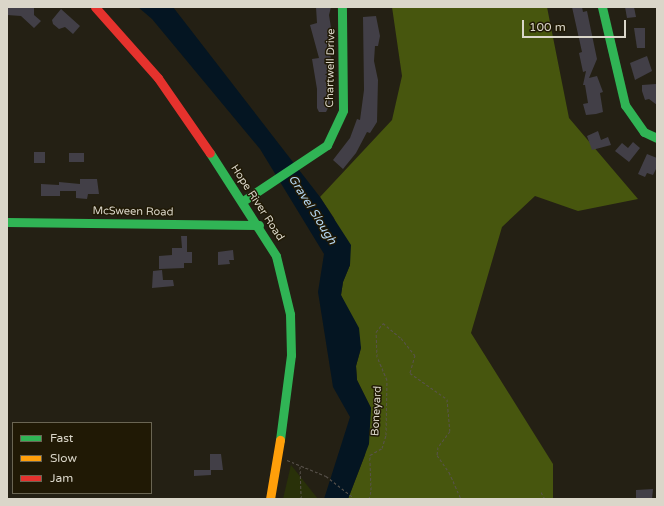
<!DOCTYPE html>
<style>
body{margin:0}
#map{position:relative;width:664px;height:506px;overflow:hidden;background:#242014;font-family:"Varela Round",sans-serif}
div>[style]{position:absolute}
.green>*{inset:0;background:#293109}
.forest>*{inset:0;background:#47560e}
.water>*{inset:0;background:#041522}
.building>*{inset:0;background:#423f47;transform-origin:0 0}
.path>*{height:1px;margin-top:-0.5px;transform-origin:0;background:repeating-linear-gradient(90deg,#58524b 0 3px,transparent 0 5px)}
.fast>*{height:9px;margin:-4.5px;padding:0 4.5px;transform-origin:4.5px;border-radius:4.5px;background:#30b455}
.slow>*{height:9px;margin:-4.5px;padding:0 4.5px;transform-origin:4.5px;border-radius:4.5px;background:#ff9f0a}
.jam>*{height:9px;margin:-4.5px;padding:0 4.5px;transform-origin:4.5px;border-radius:4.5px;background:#e5322d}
span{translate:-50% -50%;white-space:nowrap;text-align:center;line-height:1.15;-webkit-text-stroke:3px #201905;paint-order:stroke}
.street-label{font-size:11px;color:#dad6c9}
.water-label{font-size:12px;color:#b5d8f4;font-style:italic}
.frame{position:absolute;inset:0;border:8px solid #dad6c9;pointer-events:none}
.legend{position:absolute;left:12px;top:422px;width:140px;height:72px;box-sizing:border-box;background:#201905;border:1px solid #6a6553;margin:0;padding:5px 7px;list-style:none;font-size:12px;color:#dad6c9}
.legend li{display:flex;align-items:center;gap:8px;height:20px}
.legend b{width:20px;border:1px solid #6a6553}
.scale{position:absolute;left:522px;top:20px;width:104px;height:18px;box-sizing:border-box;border:2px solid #dad6c9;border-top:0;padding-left:5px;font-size:12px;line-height:14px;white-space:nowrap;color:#dad6c9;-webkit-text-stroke:3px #201905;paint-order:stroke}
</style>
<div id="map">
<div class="green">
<div style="clip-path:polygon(291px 465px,318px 499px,283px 499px)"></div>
</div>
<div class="forest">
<div style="clip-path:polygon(392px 7px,547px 7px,569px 118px,638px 199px,578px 211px,535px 196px,502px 227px,471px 333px,553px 464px,553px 499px,348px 499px,365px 455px,371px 408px,357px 380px,356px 366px,361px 348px,341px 295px,343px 282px,350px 265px,334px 218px,320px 197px,392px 120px,402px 76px)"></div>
</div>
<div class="water">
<div style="clip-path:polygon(138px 7px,173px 7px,320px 197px,351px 245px,350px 265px,343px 282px,341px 295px,359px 328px,361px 348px,356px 366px,357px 380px,371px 408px,369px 444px,348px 499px,324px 499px,350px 417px,333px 387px,318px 292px,324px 254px,260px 149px,152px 19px)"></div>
</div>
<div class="building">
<div style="clip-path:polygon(7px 7px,34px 7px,34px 15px,41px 21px,34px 28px,21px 16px,7px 15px)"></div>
<div style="clip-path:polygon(316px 7px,331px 7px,329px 15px,332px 34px,333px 46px,330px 46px,332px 82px,329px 82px,331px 102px,326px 112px,319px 112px,317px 108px,317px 89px,312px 59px,319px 58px,310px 25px,317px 23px)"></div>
<div style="clip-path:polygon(572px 7px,582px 7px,583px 12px,587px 11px,597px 59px,589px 78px,597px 76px,603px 92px,600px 93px,603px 112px,596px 114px,586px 115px,583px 104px,588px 103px,585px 85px,583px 85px,586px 71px,583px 72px,579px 53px,582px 52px)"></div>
<div style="clip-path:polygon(625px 7px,634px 7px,636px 17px,627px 18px)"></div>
<div style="clip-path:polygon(61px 9px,80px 26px,73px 34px,65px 27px,59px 29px,53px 24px,52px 20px)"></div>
<div style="clip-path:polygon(376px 16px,380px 36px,378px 46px,375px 46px,374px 61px,378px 80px,377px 122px,370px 133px,367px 132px,356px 153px,343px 169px,333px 160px,350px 138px,357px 119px,360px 120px,364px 90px,363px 17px)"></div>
<div style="clip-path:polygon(634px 28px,645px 28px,645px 48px,637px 48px)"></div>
<div style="clip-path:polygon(647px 56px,652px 71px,635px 80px,630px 63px)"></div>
<div style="clip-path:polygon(656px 84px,657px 90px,657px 105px,649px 99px,645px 100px,642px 91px,642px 85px)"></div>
<div style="clip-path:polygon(598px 131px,601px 140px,608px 137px,611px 145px,592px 150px,587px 136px)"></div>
<div style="clip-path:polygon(633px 142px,640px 148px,629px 162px,615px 151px,622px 143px,628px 148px)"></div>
<div style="left:34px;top:152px;width:11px;height:11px"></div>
<div style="left:69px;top:153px;width:15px;height:9px"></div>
<div style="clip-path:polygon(647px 154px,657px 158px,657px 167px,653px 175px,647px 173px,645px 177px,638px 174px)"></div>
<div style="clip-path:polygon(80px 179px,97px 179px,99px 194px,88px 194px,87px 199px,76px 198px,76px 191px,60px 191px,60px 196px,41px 196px,41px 184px,59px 185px,59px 182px,80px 184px)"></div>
<div style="clip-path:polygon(181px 236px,187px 236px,187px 252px,192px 252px,192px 263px,184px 263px,184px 268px,159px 269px,159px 256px,172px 255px,172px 248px,182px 248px)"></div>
<div style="clip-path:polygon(233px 250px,234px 260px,229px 260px,230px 264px,218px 265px,218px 252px)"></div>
<div style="clip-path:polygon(162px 270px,163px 280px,173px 280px,174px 286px,152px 288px,153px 271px)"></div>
<div style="clip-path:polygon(210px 454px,221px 454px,223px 470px,210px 470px)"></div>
<div style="clip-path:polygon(194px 470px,211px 470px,211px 475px,194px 476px)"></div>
<div style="clip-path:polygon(653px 489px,652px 499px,636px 499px,636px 490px)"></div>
</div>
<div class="path">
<div style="left:287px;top:460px;width:42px;rotate:22.3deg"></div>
<div style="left:326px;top:476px;width:37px;rotate:38deg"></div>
<div style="left:300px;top:466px;width:33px;rotate:88deg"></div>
<div style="left:541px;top:492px;width:8px;rotate:60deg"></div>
<div style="left:369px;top:499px;width:9px;rotate:-77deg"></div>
<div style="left:371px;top:490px;width:35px;rotate:-92deg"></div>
<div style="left:370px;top:455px;width:14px;rotate:-30deg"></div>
<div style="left:382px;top:448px;width:14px;rotate:-73deg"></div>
<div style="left:386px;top:435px;width:55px;rotate:-89deg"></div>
<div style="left:387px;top:380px;width:25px;rotate:-113deg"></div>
<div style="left:377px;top:357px;width:25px;rotate:-92deg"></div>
<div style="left:376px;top:332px;width:11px;rotate:-52deg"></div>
<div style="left:383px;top:323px;width:23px;rotate:40deg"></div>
<div style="left:401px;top:338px;width:22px;rotate:51deg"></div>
<div style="left:415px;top:355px;width:19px;rotate:106deg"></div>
<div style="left:410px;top:373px;width:45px;rotate:35.1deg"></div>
<div style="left:447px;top:399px;width:32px;rotate:85deg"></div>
<div style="left:450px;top:431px;width:20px;rotate:127deg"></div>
<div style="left:438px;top:447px;width:8px;rotate:97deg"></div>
<div style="left:437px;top:455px;width:21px;rotate:55deg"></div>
<div style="left:449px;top:472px;width:30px;rotate:66deg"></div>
</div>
<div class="fast">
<div style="left:602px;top:7px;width:101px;rotate:76.8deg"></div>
<div style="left:625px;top:105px;width:33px;rotate:55deg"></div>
<div style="left:644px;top:132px;width:14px;rotate:25deg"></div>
<div style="left:210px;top:153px;width:122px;rotate:57.3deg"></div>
<div style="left:276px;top:256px;width:60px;rotate:76.4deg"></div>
<div style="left:290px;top:314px;width:41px;rotate:88.6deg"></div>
<div style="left:291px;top:355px;width:86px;rotate:97.4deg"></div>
<div style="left:243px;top:201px;width:101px;rotate:-33.7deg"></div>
<div style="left:327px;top:145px;width:38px;rotate:-65deg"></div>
<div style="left:343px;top:110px;width:103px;rotate:-90.6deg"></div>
<div style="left:7px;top:222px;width:252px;rotate:0.7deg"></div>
</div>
<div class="slow">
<div style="left:270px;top:499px;width:60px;rotate:-80.4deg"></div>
</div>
<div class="jam">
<div style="left:95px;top:7px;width:95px;rotate:48.4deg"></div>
<div style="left:158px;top:78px;width:91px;rotate:55.3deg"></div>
</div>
<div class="street-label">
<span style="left:331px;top:68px;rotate:-89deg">Chartwell Drive</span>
<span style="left:257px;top:203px;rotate:57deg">Hope River Road</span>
<span style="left:133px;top:212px;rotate:1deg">McSween Road</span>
<span style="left:377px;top:411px;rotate:-87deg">Boneyard</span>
</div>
<div class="water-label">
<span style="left:312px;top:210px;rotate:58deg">Gravel Slough</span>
</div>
<div class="frame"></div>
<ul class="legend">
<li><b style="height:5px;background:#30b455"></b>Fast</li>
<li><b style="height:5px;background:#ff9f0a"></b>Slow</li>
<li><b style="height:5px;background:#e5322d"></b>Jam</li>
</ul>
<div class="scale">100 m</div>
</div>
